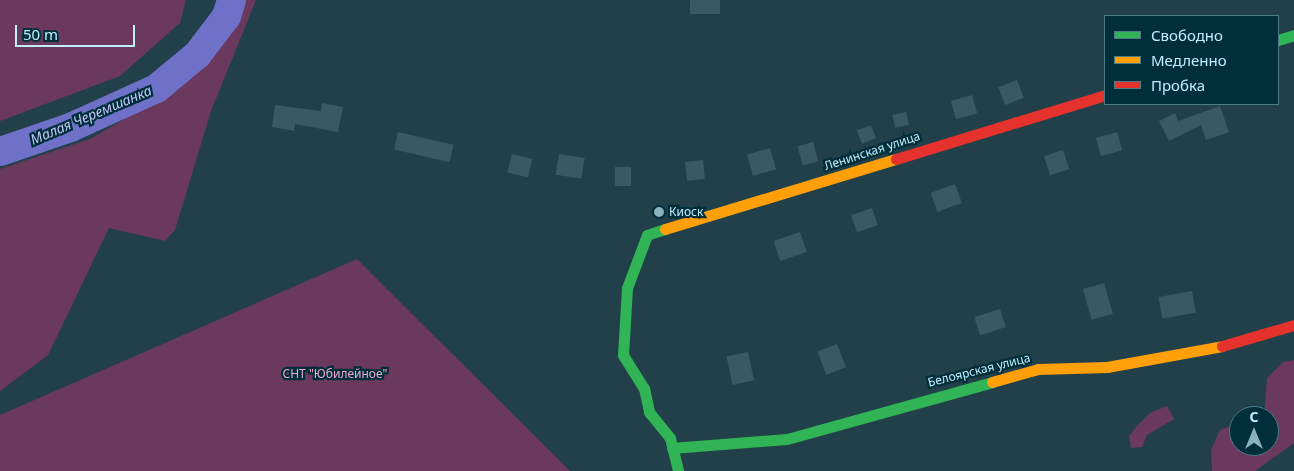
<!DOCTYPE html>
<meta charset="utf-8">
<style>
body{margin:0}
#map{position:relative;width:1294px;height:471px;overflow:hidden;background:#224049;font-family:"Noto Sans",sans-serif}
div>[style]{position:absolute}
.green>*{inset:0;background:#6b385e}
.river>*{height:29px;margin:-14.5px;padding:0 14.5px;transform-origin:14.5px;border-radius:14.5px;background:#6f70c8}
.building>*{inset:0;background:#395a63;transform-origin:0 0}
.fast>*{height:11px;margin:-5.5px;padding:0 5.5px;transform-origin:5.5px;border-radius:5.5px;background:#30b455}
.slow>*{height:11px;margin:-5.5px;padding:0 5.5px;transform-origin:5.5px;border-radius:5.5px;background:#ff9f0a}
.jam>*{height:11px;margin:-5.5px;padding:0 5.5px;transform-origin:5.5px;border-radius:5.5px;background:#e5322d}
.dots>*{width:14px;height:14px;translate:-50% -50%;box-sizing:border-box;border:2px solid #002e3a;border-radius:50%}
span{translate:-50% -50%;white-space:nowrap;text-align:center;line-height:1.15;-webkit-text-stroke:4.5px #002e3a;paint-order:stroke}
.street-label{font-size:12px;color:#c1eefe}
.poi-label{font-size:12px;color:#c1eefe}
.left{translate:0 -50%;text-align:left}
.park-label{font-size:12px;color:#f2a8d5}
.water-label{font-size:14px;color:#c3c6f8;font-style:italic}
.legend{position:absolute;left:1104px;top:15px;width:175px;height:90px;box-sizing:border-box;background:#002e3a;border:1px solid #4d7b88;margin:0;padding:6px 9px;list-style:none;font-size:15px;color:#c1eefe}
.legend li{display:flex;align-items:center;gap:10px;height:25px}
.legend b{width:25px;border:1px solid #4d7b88}
.north{position:absolute;left:1229px;top:406px;width:50px;height:50px;box-sizing:border-box;background:#002e3a;border:1px solid #4d7b88;border-radius:50%;rotate:0deg;font-size:14px;font-weight:700;line-height:20px;text-align:center;color:#c1eefe}
.north::after{content:'';display:block;margin:auto;width:18px;height:22px;background:#89b1bf;clip-path:polygon(50% 0,100% 100%,50% 72%,0 100%)}
.scale{position:absolute;left:15px;top:25px;width:120px;height:22px;box-sizing:border-box;border:2px solid #c1eefe;border-top:0;padding-left:6px;font-size:15px;line-height:18px;white-space:nowrap;color:#c1eefe;-webkit-text-stroke:4px #002e3a;paint-order:stroke}
</style>
<div id="map">
<div class="green">
<div style="clip-path:polygon(0 0,186px 0,180px 23px,120px 76px,0 121px)"></div>
<div style="clip-path:polygon(232px 0,256px 0,211px 111px,175px 230px,165px 241px,109px 228px,48px 355px,0 391px,0 169px,90px 139px,159px 99px,219px 44px)"></div>
<div style="clip-path:polygon(357px 259px,570px 471px,0 471px,0 415px)"></div>
<div style="clip-path:polygon(1294px 360px,1294px 443px,1255px 471px,1212px 471px,1211px 450px,1220px 430px,1239px 423px,1239px 446px,1269px 446px,1269px 416px,1264px 416px,1267px 378px,1283px 362px)"></div>
<div style="clip-path:polygon(1167px 406px,1174px 419px,1147px 435px,1142px 447px,1131px 448px,1129px 436px,1137px 426px,1150px 413px)"></div>
</div>
<div class="river">
<div style="left:0;top:151px;width:74px;rotate:-18.9deg"></div>
<div style="left:70px;top:127px;width:94px;rotate:-24.4deg"></div>
<div style="left:156px;top:88px;width:53px;rotate:-39.7deg"></div>
<div style="left:197px;top:54px;width:48px;rotate:-52.7deg"></div>
<div style="left:226px;top:16px;width:17px;rotate:-73deg"></div>
</div>
<div class="building">
<div style="left:690px;top:0;width:30px;height:14px"></div>
<div style="left:1017px;top:80px;width:19px;height:20px;rotate:69deg"></div>
<div style="left:972px;top:95px;width:19px;height:22px;rotate:74deg"></div>
<div style="clip-path:polygon(322px 103px,343px 107px,338px 132px,295px 124px,294px 131px,272px 127px,275px 105px,321px 111px)"></div>
<div style="clip-path:polygon(1220px 106px,1229px 132px,1206px 140px,1201px 125px,1169px 141px,1159px 121px,1175px 113px,1178px 121px)"></div>
<div style="left:906px;top:112px;width:13px;height:14px;rotate:77deg"></div>
<div style="left:871px;top:125px;width:14px;height:15px;rotate:69deg"></div>
<div style="left:398px;top:132px;width:57px;height:18px;rotate:13deg"></div>
<div style="left:1117px;top:132px;width:19px;height:22px;rotate:74deg"></div>
<div style="left:813px;top:142px;width:20px;height:16px;rotate:75deg"></div>
<div style="left:770px;top:148px;width:22px;height:24px;rotate:74deg"></div>
<div style="left:1063px;top:150px;width:20px;height:20px;rotate:72deg"></div>
<div style="left:512px;top:154px;width:21px;height:19px;rotate:14deg"></div>
<div style="left:559px;top:154px;width:26px;height:21px;rotate:9deg"></div>
<div style="left:703px;top:160px;width:19px;height:18px;rotate:84deg"></div>
<div style="left:615px;top:167px;width:16px;height:19px"></div>
<div style="left:955px;top:184px;width:20px;height:26px;rotate:70deg"></div>
<div style="left:872px;top:208px;width:18px;height:22px;rotate:71deg"></div>
<div style="left:800px;top:232px;width:21px;height:28px;rotate:71deg"></div>
<div style="left:1104px;top:283px;width:32px;height:22px;rotate:74deg"></div>
<div style="left:1192px;top:291px;width:22px;height:34px;rotate:80deg"></div>
<div style="left:1000px;top:309px;width:19px;height:27px;rotate:72deg"></div>
<div style="left:837px;top:344px;width:25px;height:21px;rotate:69deg"></div>
<div style="left:748px;top:352px;width:29px;height:22px;rotate:78deg"></div>
</div>
<div class="fast">
<div style="left:1278px;top:40px;width:17px;rotate:-17deg"></div>
<div style="left:665px;top:229px;width:19px;rotate:162deg"></div>
<div style="left:647px;top:235px;width:57px;rotate:110.7deg"></div>
<div style="left:627px;top:288px;width:67px;rotate:93.4deg"></div>
<div style="left:623px;top:355px;width:39px;rotate:58deg"></div>
<div style="left:644px;top:388px;width:25px;rotate:78deg"></div>
<div style="left:649px;top:412px;width:33px;rotate:51deg"></div>
<div style="left:670px;top:438px;width:34px;rotate:76deg"></div>
<div style="left:672px;top:448px;width:115px;rotate:-4.5deg"></div>
<div style="left:787px;top:439px;width:213px;rotate:-15.5deg"></div>
</div>
<div class="slow">
<div style="left:665px;top:229px;width:241px;rotate:-16.9deg"></div>
<div style="left:992px;top:382px;width:48px;rotate:-15.8deg"></div>
<div style="left:1038px;top:369px;width:69px;rotate:-1.7deg"></div>
<div style="left:1107px;top:367px;width:117px;rotate:-10.3deg"></div>
</div>
<div class="jam">
<div style="left:896px;top:159px;width:219px;rotate:-17deg"></div>
<div style="left:1222px;top:346px;width:75px;rotate:-16.3deg"></div>
</div>
<div class="dots">
<div style="left:659px;top:212px;background:#89b1bf"></div>
</div>
<div class="street-label">
<span style="left:872px;top:151px;rotate:-18deg">Ленинская улица</span>
<span style="left:979px;top:370px;rotate:-14deg">Белоярская улица</span>
</div>
<div class="poi-label">
<span class="left" style="left:669px;top:212px">Киоск</span>
</div>
<div class="park-label">
<span style="left:335px;top:374px">СНТ "Юбилейное"</span>
</div>
<div class="water-label">
<span style="left:91px;top:115px;rotate:-23deg">Малая Черемшанка</span>
</div>
<ul class="legend">
<li><b style="height:6px;background:#30b455"></b>Свободно</li>
<li><b style="height:6px;background:#ff9f0a"></b>Медленно</li>
<li><b style="height:6px;background:#e5322d"></b>Пробка</li>
</ul>
<div class="north">С</div>
<div class="scale">50 m</div>
</div>
